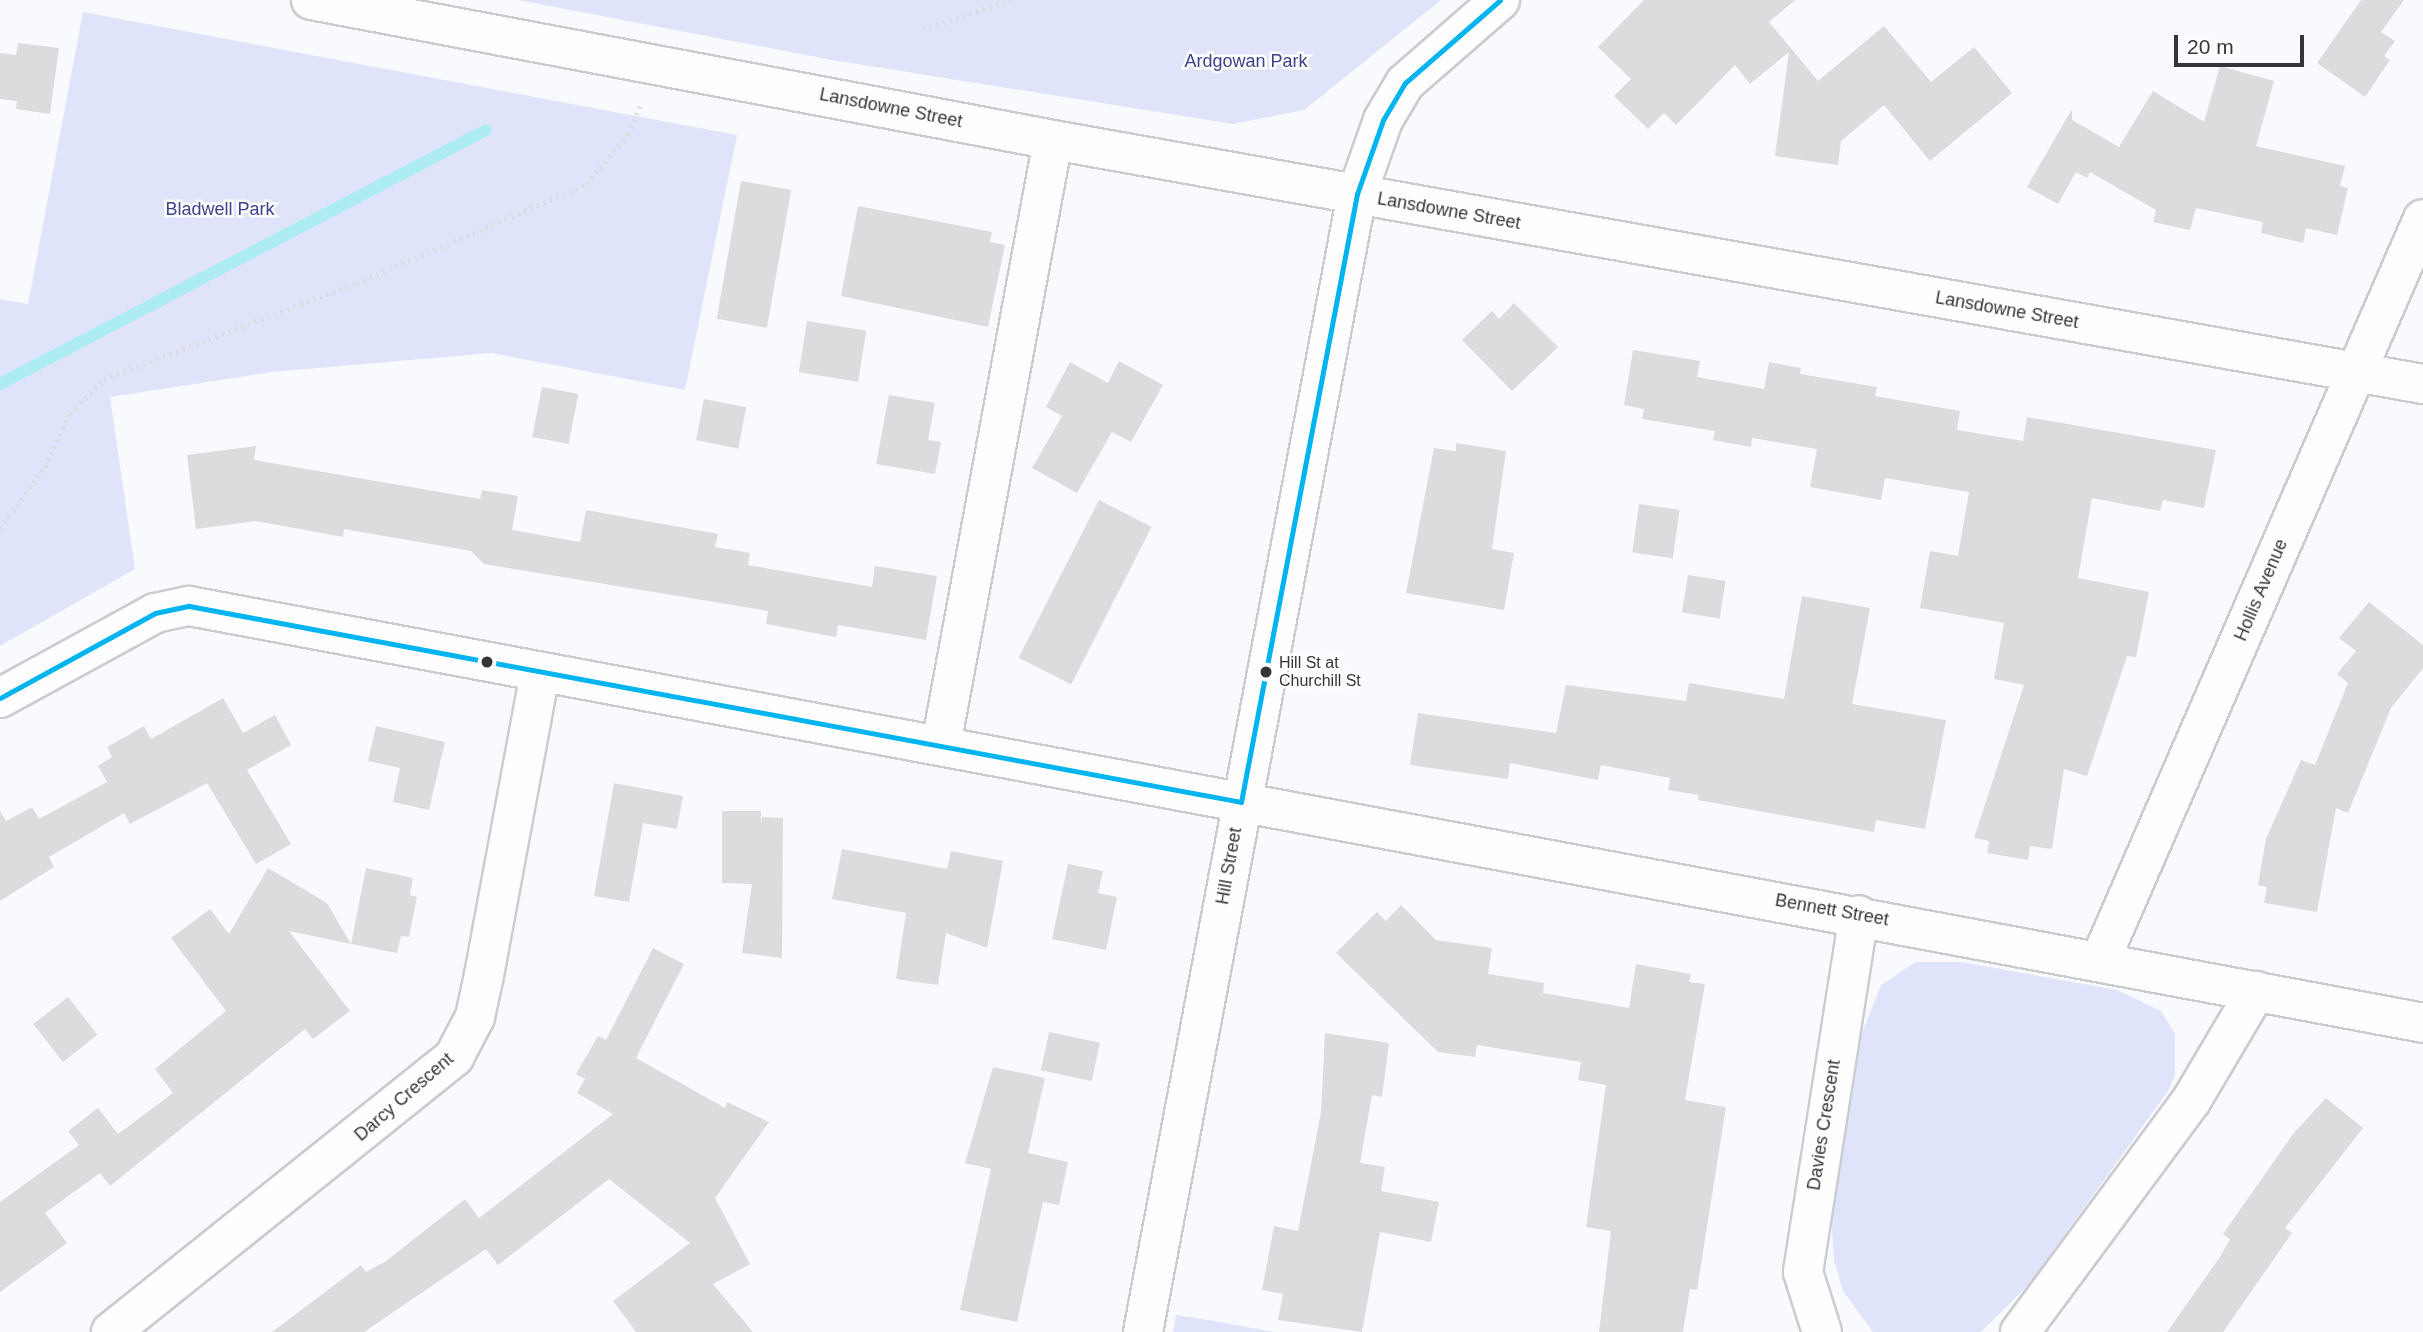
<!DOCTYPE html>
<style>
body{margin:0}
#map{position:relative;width:2423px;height:1332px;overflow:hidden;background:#f9fafd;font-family:Helvetica,sans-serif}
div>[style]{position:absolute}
.green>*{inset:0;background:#dfe4fa}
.stream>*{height:12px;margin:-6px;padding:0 6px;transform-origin:6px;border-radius:6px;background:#adedf2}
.building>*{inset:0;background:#dcdcdf;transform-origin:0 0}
.path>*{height:4.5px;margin-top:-2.25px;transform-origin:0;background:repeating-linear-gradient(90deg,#dadbdb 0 2px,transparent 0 7px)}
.roads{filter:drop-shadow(2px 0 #cbcccf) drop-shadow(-2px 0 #cbcccf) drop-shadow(0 2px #cbcccf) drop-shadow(0 -2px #cbcccf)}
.minor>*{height:38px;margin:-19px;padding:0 19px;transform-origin:19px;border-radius:19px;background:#fefeff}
.tertiary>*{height:38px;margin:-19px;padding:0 19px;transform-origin:19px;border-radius:19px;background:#fefeff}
.bus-1>*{height:5px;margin:-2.5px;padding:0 2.5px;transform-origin:2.5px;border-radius:2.5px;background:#00b5ef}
.dots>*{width:19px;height:19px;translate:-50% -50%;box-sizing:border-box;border:4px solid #fff;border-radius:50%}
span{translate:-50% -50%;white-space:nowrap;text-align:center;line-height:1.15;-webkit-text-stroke:5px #fff;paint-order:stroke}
.bus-label{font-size:16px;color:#343539}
.left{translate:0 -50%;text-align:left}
.park-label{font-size:18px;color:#3b448b}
.street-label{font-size:18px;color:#343539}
.scale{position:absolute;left:2174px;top:35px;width:130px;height:32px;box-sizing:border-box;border:4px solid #343539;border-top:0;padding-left:9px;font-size:21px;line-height:24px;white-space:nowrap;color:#343539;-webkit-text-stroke:5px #fff;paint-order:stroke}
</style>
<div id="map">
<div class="green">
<div style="clip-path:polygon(518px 0,1441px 0,1304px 110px,1233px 124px,832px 60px)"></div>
<div style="clip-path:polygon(83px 12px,737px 135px,685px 390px,491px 353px,272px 372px,110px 397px,135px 569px,0 646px,0 299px,28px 304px)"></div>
<div style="clip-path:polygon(1916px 962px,1962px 962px,2117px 990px,2161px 1011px,2175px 1034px,2175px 1075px,2168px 1091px,2029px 1284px,1981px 1332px,1873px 1332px,1843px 1291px,1834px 1260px,1831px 1214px,1860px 1038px,1881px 985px)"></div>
<div style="clip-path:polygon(1176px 1315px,1214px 1321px,1275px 1332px,1173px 1332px)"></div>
</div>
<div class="stream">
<div style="left:0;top:384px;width:548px;rotate:-27.59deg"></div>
</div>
<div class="building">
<div style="clip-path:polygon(1644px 0,1795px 0,1769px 22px,1818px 81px,1884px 26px,1931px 82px,1974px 47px,2012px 93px,1930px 161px,1884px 105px,1841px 141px,1838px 165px,1775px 156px,1789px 52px,1750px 84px,1735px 65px,1676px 125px,1664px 113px,1648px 129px,1614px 96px,1631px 79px,1598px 47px)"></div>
<div style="clip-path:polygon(2361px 0,2404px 0,2381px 32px,2395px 41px,2384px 56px,2390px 60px,2365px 97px,2317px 63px)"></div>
<div style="clip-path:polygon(18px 43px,59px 48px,50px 114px,16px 109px,17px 101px,0 99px,0 53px,16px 55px)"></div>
<div style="clip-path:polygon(2220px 66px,2274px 81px,2256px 146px,2345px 166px,2340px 186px,2348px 188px,2337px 235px,2306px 228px,2303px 243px,2261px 233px,2263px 222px,2196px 208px,2190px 230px,2153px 222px,2156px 210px,2090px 172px,2087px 178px,2076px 172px,2058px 204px,2027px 187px,2072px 109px,2072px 120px,2119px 147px,2153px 91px,2204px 122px)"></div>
<div style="left:741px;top:181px;width:51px;height:140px;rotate:10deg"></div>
<div style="clip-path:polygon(858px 206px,992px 232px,990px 242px,1005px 245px,988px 327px,841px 296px)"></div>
<div style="clip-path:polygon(1514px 303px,1558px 347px,1512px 391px,1462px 340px,1492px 311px,1499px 319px)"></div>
<div style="left:807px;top:321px;width:60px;height:52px;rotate:9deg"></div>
<div style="clip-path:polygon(1633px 350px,1700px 361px,1697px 377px,1764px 389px,1769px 362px,1801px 368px,1800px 374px,1877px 387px,1875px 396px,1960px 411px,1957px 430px,2023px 441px,2027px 417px,2216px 450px,2204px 508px,2163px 500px,2160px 511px,2092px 498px,2078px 578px,2149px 592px,2136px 657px,2127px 656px,2087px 776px,2064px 769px,2052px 849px,2030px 846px,2028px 860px,1987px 853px,1989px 841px,1974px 838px,2024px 685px,1994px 679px,2004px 623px,1920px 608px,1930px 551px,1958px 556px,1969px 492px,1885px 478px,1881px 500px,1810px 487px,1817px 449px,1752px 438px,1751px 447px,1713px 440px,1715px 431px,1642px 419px,1644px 409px,1624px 405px)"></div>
<div style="clip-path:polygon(1119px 361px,1163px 385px,1131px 442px,1112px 432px,1077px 493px,1032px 468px,1062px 416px,1046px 407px,1070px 362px,1108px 383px)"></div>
<div style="left:542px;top:387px;width:37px;height:51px;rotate:11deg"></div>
<div style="clip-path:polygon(889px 395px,935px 403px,928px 440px,941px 442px,935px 474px,876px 464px)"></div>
<div style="left:704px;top:399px;width:43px;height:42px;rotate:11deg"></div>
<div style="clip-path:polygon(1456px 443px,1506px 451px,1492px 549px,1514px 553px,1504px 610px,1406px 593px,1434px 448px,1456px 451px)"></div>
<div style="clip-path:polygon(256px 446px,254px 460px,480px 499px,482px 490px,518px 496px,512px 530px,580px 542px,586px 510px,718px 534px,715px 547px,750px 553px,748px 565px,872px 587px,875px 566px,937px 576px,926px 640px,838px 625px,836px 637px,766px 624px,768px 611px,484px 564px,471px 551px,344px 529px,343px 537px,256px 521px,196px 529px,187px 455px)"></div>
<div style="left:1099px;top:500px;width:59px;height:177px;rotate:27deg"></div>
<div style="left:1639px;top:504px;width:41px;height:49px;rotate:8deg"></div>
<div style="left:1688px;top:575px;width:38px;height:38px;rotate:9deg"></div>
<div style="clip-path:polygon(1802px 596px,1870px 608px,1852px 704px,1946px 720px,1925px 829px,1876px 820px,1874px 832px,1698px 800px,1699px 795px,1668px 790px,1670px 778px,1601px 765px,1598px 780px,1510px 763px,1508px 779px,1410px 765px,1418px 713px,1556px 733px,1566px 685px,1686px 701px,1689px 683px,1784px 699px)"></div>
<div style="clip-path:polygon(2369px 602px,2423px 645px,2423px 668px,2391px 708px,2348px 813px,2336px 808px,2317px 912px,2264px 903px,2267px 887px,2258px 885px,2266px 839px,2301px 760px,2315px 765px,2348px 683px,2337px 674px,2356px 651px,2339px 638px)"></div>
<div style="clip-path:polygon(223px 698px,243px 733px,275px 715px,291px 745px,247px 770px,291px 844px,256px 864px,207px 783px,130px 824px,124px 813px,49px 857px,54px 867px,0 901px,0 811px,6px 821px,32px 807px,39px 819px,107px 782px,98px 766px,112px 757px,107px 747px,144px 726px,151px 739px)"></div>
<div style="clip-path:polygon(376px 726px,445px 742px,429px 810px,393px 802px,400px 768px,368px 761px)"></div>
<div style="clip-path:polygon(614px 783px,683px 796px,677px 829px,643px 823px,629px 902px,594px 896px)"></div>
<div style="clip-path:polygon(722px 811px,761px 811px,761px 824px,762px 817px,783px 818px,782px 958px,742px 953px,752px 884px,722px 883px)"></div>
<div style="clip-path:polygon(842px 849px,947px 869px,951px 851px,1003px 861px,987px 948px,946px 933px,938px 985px,896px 979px,906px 913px,832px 899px)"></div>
<div style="clip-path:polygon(1068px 864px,1103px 871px,1098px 893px,1117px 897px,1106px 950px,1052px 939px)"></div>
<div style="clip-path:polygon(268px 868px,327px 903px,351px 944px,289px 931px,350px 1011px,313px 1039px,305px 1029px,110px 1186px,100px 1173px,45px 1213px,67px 1243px,0 1292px,0 1202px,79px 1145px,68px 1131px,98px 1108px,118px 1134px,173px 1093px,155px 1069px,226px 1011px,171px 938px,210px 909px,229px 934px)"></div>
<div style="clip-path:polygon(366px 868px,413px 878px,410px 895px,417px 897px,409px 937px,401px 936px,397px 953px,351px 944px)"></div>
<div style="clip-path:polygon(1401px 905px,1436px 940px,1492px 948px,1488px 974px,1544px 983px,1543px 993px,1629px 1008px,1636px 964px,1691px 974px,1689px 982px,1705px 984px,1685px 1100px,1726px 1107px,1697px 1290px,1690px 1289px,1683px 1332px,1599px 1332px,1611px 1231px,1586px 1227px,1606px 1085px,1578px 1080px,1581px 1062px,1477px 1045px,1475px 1057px,1438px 1052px,1336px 953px,1377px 912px,1386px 921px)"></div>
<div style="clip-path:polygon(653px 948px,684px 964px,636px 1058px,725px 1108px,727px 1102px,769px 1122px,715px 1198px,750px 1264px,713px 1284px,753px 1332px,636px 1332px,613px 1301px,690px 1243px,609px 1179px,498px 1265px,486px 1249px,364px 1332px,272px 1332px,361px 1265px,366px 1272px,386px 1261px,465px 1199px,479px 1218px,613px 1114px,577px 1093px,585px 1079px,576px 1074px,598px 1036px,606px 1040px)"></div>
<div style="left:68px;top:997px;width:48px;height:44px;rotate:52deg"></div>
<div style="left:1049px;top:1032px;width:52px;height:39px;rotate:12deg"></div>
<div style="clip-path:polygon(1325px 1033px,1389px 1043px,1382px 1097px,1372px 1095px,1360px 1163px,1385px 1167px,1381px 1191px,1439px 1202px,1431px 1242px,1380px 1232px,1362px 1332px,1278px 1320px,1283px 1294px,1262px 1290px,1274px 1226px,1298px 1231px,1321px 1112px)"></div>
<div style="clip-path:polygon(993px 1067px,1045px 1078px,1028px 1153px,1068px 1162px,1059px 1205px,1043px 1202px,1017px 1322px,960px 1310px,991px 1169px,965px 1163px)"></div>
<div style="clip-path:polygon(2326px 1098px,2363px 1128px,2285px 1228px,2292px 1233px,2223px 1332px,2167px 1332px,2220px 1257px,2230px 1239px,2223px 1234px,2293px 1134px)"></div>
</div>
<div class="path">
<div style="left:923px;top:29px;width:94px;rotate:-18deg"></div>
<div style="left:0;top:528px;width:76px;rotate:-53.6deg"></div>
<div style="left:45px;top:467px;width:60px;rotate:-65.2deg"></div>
<div style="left:70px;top:413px;width:48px;rotate:-45deg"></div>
<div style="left:104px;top:379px;width:271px;rotate:-20.8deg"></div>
<div style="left:357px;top:283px;width:250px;rotate:-23.3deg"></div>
<div style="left:587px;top:184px;width:65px;rotate:-50.6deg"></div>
<div style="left:628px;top:134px;width:34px;rotate:-67deg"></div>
</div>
<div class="roads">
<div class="minor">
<div style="left:311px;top:0;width:755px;rotate:10.68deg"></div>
<div style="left:1053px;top:140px;width:1392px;rotate:10.1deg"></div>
<div style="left:0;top:698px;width:177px;rotate:-28.7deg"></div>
<div style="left:155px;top:613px;width:35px;rotate:-12deg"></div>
<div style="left:189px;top:606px;width:2273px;rotate:10.57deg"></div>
<div style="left:941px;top:745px;width:615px;rotate:-79.51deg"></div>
<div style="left:2100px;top:961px;width:809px;rotate:-66.48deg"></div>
<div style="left:111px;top:1332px;width:440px;rotate:-38.7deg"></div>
<div style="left:454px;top:1057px;width:45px;rotate:-62.3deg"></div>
<div style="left:475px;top:1017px;width:43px;rotate:-77.9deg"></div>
<div style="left:484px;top:975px;width:307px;rotate:-79.5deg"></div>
<div style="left:1822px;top:1332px;width:63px;rotate:-107.6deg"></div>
<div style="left:1803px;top:1272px;width:361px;rotate:-81.1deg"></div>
<div style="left:2020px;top:1332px;width:287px;rotate:-53.5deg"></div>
<div style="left:2191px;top:1101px;width:128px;rotate:-59.4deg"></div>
</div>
<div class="tertiary">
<div style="left:1143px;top:1332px;width:1158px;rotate:-79.35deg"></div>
<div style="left:1357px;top:194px;width:78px;rotate:-70.6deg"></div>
<div style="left:1383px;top:120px;width:43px;rotate:-59.3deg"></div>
<div style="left:1405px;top:83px;width:126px;rotate:-41.1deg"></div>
</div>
</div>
<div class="bus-1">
<div style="left:0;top:698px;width:177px;rotate:-28.7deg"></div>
<div style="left:155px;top:613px;width:35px;rotate:-12deg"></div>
<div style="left:189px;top:606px;width:1070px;rotate:10.55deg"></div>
<div style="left:1241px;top:802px;width:619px;rotate:-79.2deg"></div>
<div style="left:1357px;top:194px;width:78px;rotate:-70.6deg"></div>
<div style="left:1383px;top:120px;width:43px;rotate:-59.3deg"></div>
<div style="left:1405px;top:83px;width:126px;rotate:-41.1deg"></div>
</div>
<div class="dots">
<div style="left:487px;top:662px;background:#343539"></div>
<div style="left:1266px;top:672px;background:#343539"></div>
</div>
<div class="bus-label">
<span class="left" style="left:1279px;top:672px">Hill St at<br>Churchill St</span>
</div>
<div class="park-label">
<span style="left:1246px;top:61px">Ardgowan Park</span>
<span style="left:220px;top:209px">Bladwell Park</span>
</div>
<div class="street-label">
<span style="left:891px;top:108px;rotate:11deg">Lansdowne Street</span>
<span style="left:1449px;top:211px;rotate:10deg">Lansdowne Street</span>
<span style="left:2007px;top:310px;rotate:10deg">Lansdowne Street</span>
<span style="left:2261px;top:590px;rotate:-67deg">Hollis Avenue</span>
<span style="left:1229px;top:866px;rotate:-80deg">Hill Street</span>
<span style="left:1832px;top:910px;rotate:10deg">Bennett Street</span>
<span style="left:404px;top:1097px;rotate:-41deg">Darcy Crescent</span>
<span style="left:1824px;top:1125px;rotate:-81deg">Davies Crescent</span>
</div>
<div class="scale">20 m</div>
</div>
